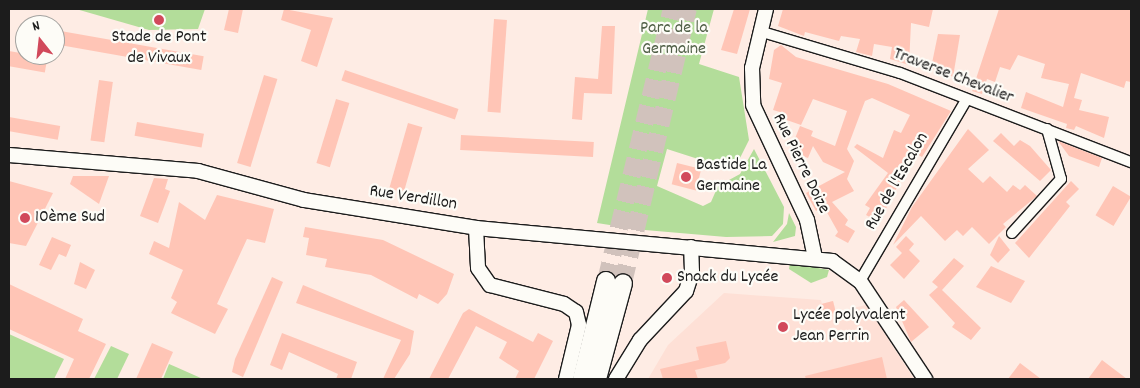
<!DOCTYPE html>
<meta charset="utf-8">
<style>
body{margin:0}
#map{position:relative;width:1140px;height:388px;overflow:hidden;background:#feece4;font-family:Dekko,sans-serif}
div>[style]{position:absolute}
.built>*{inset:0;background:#fee0d6}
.green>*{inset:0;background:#b3dd9a}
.building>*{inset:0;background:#ffc5b6;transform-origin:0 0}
.highway-tunnel>*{height:18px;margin-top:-9px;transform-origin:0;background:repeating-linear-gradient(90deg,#d1c2bc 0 18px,transparent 0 27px)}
.roads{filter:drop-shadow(1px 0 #1c1c1c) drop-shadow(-1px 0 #1c1c1c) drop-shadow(0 1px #1c1c1c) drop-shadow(0 -1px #1c1c1c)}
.street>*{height:10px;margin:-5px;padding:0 5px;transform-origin:5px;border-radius:5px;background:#fdfcf7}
.secondary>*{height:14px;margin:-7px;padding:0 7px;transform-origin:7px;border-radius:7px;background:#fdfcf7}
.highway>*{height:18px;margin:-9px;padding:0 9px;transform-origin:9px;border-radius:9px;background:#fdfcf7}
.dots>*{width:14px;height:14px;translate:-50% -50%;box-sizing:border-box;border:2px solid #fdfcf7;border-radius:50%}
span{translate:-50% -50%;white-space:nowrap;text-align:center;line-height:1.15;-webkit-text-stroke:4.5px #fdfcf7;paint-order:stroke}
.park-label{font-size:18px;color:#516048}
.poi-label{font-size:18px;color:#1c1c1c}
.left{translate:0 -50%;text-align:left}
.street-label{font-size:18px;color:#1c1c1c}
.frame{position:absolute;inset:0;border:10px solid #1c1c1c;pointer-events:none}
.north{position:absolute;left:15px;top:15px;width:50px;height:50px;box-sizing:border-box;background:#fdfcf7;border:1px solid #a3a29f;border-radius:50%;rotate:344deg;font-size:14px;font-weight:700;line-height:20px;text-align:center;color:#1c1c1c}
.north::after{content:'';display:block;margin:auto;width:18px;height:22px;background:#d1495b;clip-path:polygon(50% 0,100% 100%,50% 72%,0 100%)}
</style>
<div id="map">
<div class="built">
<div style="clip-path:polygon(724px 293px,821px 300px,822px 304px,833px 301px,836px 312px,866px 305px,914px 379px,648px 379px,668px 345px)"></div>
</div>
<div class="green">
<div style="clip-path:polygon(76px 9px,205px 9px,198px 29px,149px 30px)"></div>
<div style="clip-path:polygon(648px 9px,714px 9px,699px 64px,739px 77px,749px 140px,740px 158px,723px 167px,667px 149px,657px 186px,703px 206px,711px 202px,718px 186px,740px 174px,754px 149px,784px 207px,783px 224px,772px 236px,726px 237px,645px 230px,618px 218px,616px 226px,597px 223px)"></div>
<div style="clip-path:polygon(789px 213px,796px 227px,795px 236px,773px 242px,787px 224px)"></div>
<div style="clip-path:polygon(790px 263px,829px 270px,827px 277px,811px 283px,789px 269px)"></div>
<div style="clip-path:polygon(9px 334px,64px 359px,54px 379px,9px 379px)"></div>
<div style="clip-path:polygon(111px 346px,129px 354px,117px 379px,94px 379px)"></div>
<div style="clip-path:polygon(169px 364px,176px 367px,203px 379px,163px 379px)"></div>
</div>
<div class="building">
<div style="clip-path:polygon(229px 9px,243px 9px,238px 33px,224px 30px)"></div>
<div style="clip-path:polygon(284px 9px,333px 18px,317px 67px,301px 61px,311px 30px,281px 20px)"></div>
<div style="clip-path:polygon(734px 9px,750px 9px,737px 54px,721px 50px)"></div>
<div style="clip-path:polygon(783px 9px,933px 9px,929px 27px,911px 23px,909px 65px,890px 59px,892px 47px,874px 44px,872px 56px,856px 52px,860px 39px,841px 36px,839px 41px,805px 32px,804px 36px,778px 26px)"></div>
<div style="clip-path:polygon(999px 9px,1131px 9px,1131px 82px,1126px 81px,1124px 88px,1081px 73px,1074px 98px,1082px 100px,1079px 110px,1109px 117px,1104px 138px,1076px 126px,1074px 130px,1066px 128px,1067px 124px,1021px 108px,1026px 92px,1063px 107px,1069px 84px,1041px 78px,1045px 64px,1018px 55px,1010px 70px,1000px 67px,995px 82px,987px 79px,982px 94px,972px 91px)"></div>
<div style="left:494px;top:19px;width:13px;height:93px;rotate:4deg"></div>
<div style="clip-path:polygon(602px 26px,615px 26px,612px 94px,584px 93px,582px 120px,572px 119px,575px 77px,598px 79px)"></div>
<div style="left:55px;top:30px;width:151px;height:14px;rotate:10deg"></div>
<div style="clip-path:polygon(938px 34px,960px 35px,953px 77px,931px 68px)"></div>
<div style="clip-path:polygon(781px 45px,796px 57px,888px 84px,951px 111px,922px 157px,915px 153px,879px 222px,866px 215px,870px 208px,865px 205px,888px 173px,854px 147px,857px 144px,883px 158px,894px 130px,901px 133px,910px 115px,872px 98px,865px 101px,847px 149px,854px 161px,847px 179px,854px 191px,832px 202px,848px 220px,845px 225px,855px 231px,848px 243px,835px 236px,838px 232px,824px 207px,816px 211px,806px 193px,845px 172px,823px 162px,813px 146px,808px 158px,790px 151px,800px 126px,813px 131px,811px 136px,835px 146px,847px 111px,813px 99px,801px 125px,778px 117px,780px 112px,773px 110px,782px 83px,769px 79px,774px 50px)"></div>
<div style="left:9px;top:51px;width:39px;height:15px;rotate:10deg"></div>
<div style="left:345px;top:70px;width:120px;height:11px;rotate:19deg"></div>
<div style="left:264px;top:75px;width:14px;height:92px;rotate:17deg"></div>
<div style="left:99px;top:80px;width:14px;height:61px;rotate:8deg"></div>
<div style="left:336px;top:99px;width:14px;height:67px;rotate:17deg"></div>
<div style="left:9px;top:117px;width:52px;height:14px;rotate:10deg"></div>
<div style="left:137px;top:122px;width:68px;height:14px;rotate:10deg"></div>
<div style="left:408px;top:123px;width:15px;height:68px;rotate:16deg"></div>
<div style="clip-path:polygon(968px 129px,989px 150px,968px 169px,983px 183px,990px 176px,1007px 192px,1013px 185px,1020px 190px,1025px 185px,1037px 196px,1003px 224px,1006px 227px,989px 244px,972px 227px,963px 236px,957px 230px,945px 241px,921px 216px,893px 245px,912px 207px)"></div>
<div style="clip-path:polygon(1001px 133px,1014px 146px,1020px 140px,1030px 146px,1051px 170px,1040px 181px,993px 141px)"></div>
<div style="left:461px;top:135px;width:133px;height:15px;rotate:3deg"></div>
<div style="clip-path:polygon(1058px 141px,1102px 158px,1099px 167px,1069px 156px)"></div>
<div style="left:677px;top:163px;width:25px;height:22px;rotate:14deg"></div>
<div style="clip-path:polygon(73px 176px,109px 176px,99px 204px,70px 184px)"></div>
<div style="clip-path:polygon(154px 178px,168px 179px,165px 189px,170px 191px,158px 223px,140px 216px)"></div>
<div style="clip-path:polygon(9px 181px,53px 193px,26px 246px,9px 243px)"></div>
<div style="clip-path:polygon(1071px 181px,1079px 189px,1066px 202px,1070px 206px,1029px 258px,1015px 243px)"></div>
<div style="left:1113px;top:186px;width:21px;height:34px;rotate:31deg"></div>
<div style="clip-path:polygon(217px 195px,274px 209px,265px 243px,247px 239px,217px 304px,228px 309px,215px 334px,171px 313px,177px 302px,171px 298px,183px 270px,149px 254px,154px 241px,169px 248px,179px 202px,205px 220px)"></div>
<div style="clip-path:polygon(305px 227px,383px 240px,454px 274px,447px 294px,438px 304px,419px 294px,417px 299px,371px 275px,325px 267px,327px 259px,306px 255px,309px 238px,303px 237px)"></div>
<div style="clip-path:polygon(906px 236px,914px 244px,909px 250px,920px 261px,904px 279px,890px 265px,902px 253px,896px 247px)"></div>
<div style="clip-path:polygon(999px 236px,1010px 250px,998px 263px,990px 255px)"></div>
<div style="clip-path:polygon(52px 237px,71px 245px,66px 257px,59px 254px,51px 270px,39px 265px)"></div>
<div style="clip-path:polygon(954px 258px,964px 266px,942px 290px,981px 328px,971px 340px,952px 327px,955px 323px,929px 295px,938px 287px,932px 282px)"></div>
<div style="clip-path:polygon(80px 262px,95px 270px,86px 289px,74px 284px)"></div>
<div style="clip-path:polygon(991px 266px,1025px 281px,1011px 303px,976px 287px)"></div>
<div style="clip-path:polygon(272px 277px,283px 282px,243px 377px,232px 372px,235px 359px)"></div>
<div style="clip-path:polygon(9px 284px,83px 319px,78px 331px,106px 344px,89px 379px,65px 379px,74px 359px,9px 329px)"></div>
<div style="clip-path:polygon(303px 285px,414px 331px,410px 354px,394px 379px,383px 379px,401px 340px,296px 303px)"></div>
<div style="clip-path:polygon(904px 300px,929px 327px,911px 342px,896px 307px)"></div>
<div style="left:833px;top:301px;width:12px;height:13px;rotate:76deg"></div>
<div style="clip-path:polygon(469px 309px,533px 342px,538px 333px,553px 341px,534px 379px,515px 379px,519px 371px,499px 358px,507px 342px,476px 326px,448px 379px,429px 379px,463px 313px)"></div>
<div style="clip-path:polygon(282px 333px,357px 362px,351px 379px,336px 379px,338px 374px,289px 352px,282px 370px,270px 365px)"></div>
<div style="clip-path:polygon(726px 341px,730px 358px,725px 363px,695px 370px,698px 379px,663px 379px,660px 369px,699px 360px,696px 347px)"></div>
<div style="clip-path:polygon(152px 343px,173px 352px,161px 379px,136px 379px)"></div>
<div style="clip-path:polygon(882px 357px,887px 379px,806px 379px,805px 376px)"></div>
<div style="clip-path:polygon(1102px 360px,1127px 379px,1088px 379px)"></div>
<div style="clip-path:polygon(1020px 363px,1041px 379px,1008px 379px)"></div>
</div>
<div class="highway-tunnel">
<div style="left:606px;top:281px;width:280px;rotate:-76.4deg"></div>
<div style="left:623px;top:283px;width:282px;rotate:-76.7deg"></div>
</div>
<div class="roads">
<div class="street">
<div style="left:759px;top:31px;width:147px;rotate:16.6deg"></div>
<div style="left:900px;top:73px;width:248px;rotate:21.1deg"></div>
<div style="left:1012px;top:233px;width:73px;rotate:-47.8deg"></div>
<div style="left:1061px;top:179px;width:52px;rotate:-105.6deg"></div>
<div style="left:860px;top:281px;width:210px;rotate:-59.6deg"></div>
</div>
<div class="secondary">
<div style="left:766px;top:9px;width:61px;rotate:103.3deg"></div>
<div style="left:752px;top:68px;width:37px;rotate:88deg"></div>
<div style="left:753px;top:105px;width:127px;rotate:64.8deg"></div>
<div style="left:807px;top:220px;width:38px;rotate:78deg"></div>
<div style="left:9px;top:155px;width:190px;rotate:4.8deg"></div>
<div style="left:198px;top:171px;width:110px;rotate:15.3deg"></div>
<div style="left:304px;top:200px;width:174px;rotate:9.2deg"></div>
<div style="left:476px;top:228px;width:358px;rotate:5.3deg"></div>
<div style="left:832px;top:261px;width:34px;rotate:36deg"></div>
<div style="left:860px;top:281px;width:118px;rotate:56.4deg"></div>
<div style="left:476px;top:228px;width:40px;rotate:87.1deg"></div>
<div style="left:478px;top:268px;width:21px;rotate:55deg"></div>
<div style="left:490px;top:285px;width:76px;rotate:14.4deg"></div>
<div style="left:564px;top:304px;width:14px;rotate:34deg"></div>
<div style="left:576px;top:312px;width:13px;rotate:77deg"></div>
<div style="left:579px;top:325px;width:56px;rotate:103.5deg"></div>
<div style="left:616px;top:379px;width:46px;rotate:-58.4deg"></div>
<div style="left:640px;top:340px;width:67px;rotate:-46.8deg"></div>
<div style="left:686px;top:291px;width:20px;rotate:-72deg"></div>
<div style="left:692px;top:272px;width:25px;rotate:-92deg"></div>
</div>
<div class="highway">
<div style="left:582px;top:379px;width:101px;rotate:-76.2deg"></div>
<div style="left:597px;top:379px;width:99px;rotate:-74.8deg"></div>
</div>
</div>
<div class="dots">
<div style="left:159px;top:20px;background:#d1495b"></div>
<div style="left:686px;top:177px;background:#d1495b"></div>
<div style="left:25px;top:218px;background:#d1495b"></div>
<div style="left:667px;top:278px;background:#d1495b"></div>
<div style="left:783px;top:327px;background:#d1495b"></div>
</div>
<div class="park-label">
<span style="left:674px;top:40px">Parc de la<br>Germaine</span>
</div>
<div class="poi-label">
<span style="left:159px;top:49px">Stade de Pont<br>de Vivaux</span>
<span class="left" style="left:696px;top:177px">Bastide La<br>Germaine</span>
<span class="left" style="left:35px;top:218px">10ème Sud</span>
<span class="left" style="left:677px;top:278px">Snack du Lycée</span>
<span class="left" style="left:793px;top:327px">Lycée polyvalent<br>Jean Perrin</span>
</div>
<div class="street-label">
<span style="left:953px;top:77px;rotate:21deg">Traverse Chevalier</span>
<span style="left:800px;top:164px;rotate:64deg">Rue Pierre Doize</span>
<span style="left:898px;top:182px;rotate:-60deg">Rue de l'Escalon</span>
<span style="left:413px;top:199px;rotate:9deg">Rue Verdillon</span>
</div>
<div class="frame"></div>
<div class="north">N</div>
</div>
